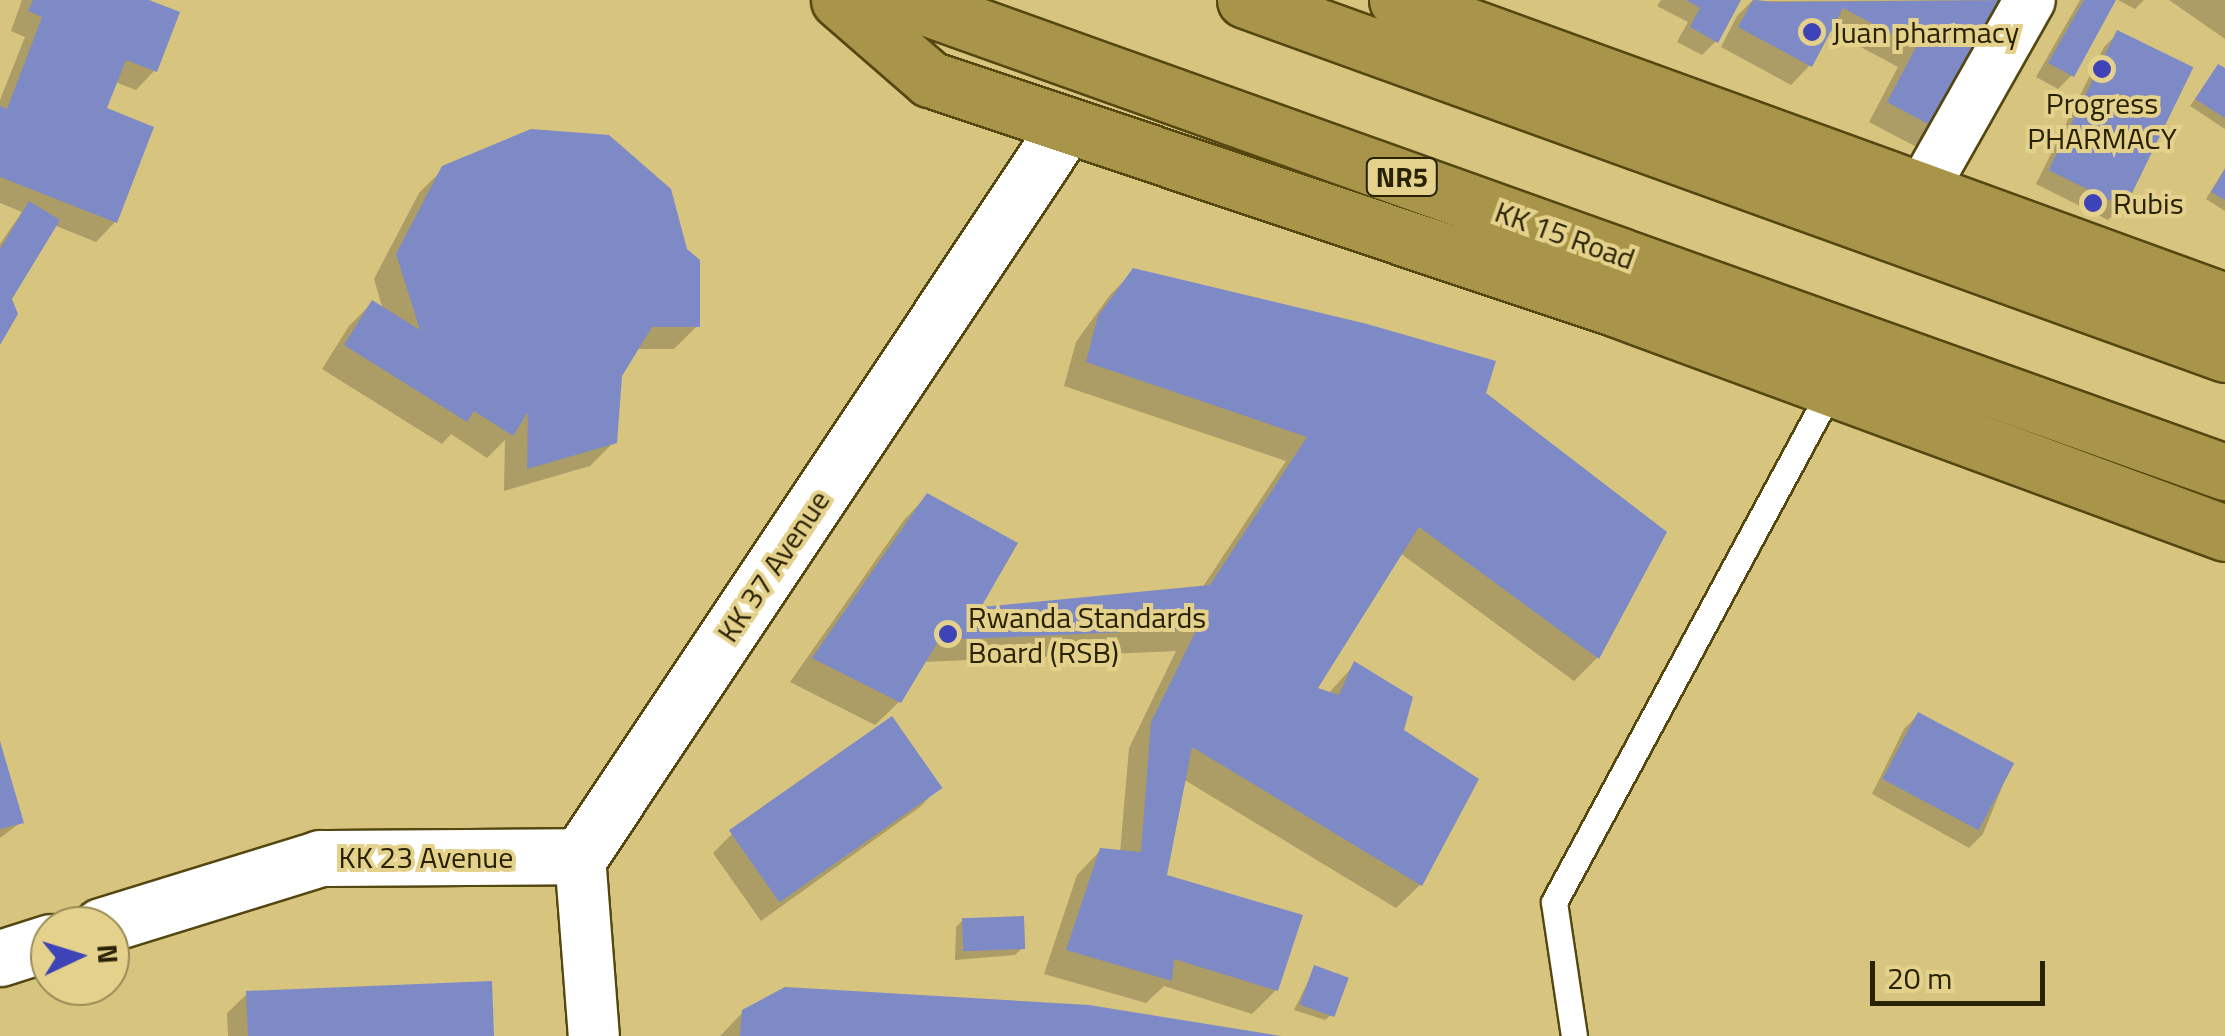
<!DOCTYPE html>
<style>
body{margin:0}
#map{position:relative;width:2225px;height:1036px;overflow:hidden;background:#d7c47f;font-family:"Titillium Web",sans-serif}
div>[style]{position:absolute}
.shadow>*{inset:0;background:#0003}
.building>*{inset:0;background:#7d8ac6;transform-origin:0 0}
.roads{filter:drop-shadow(2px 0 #544710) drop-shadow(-2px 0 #544710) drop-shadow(0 2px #544710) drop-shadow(0 -2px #544710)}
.lane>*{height:25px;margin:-12.5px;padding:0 12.5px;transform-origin:12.5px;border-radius:12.5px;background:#fff}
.street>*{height:50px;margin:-25px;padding:0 25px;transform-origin:25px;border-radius:25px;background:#fff}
.secondary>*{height:55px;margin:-27.5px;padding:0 27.5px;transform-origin:27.5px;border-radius:27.5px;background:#fff}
.highway>*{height:55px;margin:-27.5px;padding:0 27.5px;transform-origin:27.5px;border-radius:27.5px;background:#a99549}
.dots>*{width:28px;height:28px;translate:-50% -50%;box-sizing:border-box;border:5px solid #e4d18b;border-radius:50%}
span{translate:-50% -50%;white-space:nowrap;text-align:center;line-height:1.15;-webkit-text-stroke:8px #e4d18b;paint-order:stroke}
.shield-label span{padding:2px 8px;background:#e4d18b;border:2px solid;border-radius:8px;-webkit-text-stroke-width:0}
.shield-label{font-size:28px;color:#292104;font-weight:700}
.poi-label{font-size:30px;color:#292104}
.left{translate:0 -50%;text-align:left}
.street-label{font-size:30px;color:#292104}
.north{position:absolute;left:30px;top:906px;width:100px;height:100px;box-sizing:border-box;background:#e4d18b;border:2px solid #998b55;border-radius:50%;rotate:86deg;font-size:28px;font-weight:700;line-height:40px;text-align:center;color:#292104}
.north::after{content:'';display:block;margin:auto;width:35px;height:45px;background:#3e43b7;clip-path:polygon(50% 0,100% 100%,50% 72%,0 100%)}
.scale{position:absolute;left:1870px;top:961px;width:175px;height:45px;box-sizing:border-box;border:5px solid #292104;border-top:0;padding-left:12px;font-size:30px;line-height:35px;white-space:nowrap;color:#292104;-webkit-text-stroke:8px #e4d18b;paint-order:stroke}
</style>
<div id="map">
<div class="shadow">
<div style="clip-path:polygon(22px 0,146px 0,155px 70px,136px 90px,115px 82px,104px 110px,115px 222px,96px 242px,54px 225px,9px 299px,0 340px,0 244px,22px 212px,0 203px,0 100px,25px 37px,11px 31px)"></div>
<div style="clip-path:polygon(1661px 0,1738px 0,1716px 41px,1702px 55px,1677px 42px,1688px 22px,1657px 6px)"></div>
<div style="clip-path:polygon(1753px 0,1767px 1px,2012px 0,1924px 151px,1869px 122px,1898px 67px,1829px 30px,1810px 65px,1791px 85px,1721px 47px,1737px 16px)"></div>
<div style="clip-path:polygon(2080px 0,2113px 0,2072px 75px,2058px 89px,2036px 77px)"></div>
<div style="clip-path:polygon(2118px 0,2144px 0,2135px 9px)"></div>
<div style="clip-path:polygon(2169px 0,2225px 0,2225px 39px)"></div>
<div style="clip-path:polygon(2118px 33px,2190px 69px,2122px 206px,2108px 220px,2036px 184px,2104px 47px)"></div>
<div style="clip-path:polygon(2218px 67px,2225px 71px,2225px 129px,2190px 106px)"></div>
<div style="clip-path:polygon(444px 168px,697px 326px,674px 349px,635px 349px,619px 375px,614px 442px,590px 466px,504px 491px,505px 440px,487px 458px,451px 434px,442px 444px,322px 369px,349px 326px,372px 303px,383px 310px,374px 279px,419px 193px)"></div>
<div style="clip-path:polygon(2225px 168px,2225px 211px,2206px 199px)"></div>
<div style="clip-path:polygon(1134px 271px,1484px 394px,1664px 533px,1597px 658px,1574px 681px,1400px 553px,1314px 689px,1328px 694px,1355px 664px,1401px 731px,1476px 779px,1420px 885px,1396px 908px,1183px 779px,1164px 877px,1276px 990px,1252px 1014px,1164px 986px,1146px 1003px,1044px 974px,1077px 875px,1100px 851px,1120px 853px,1129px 748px,1176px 651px,923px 662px,899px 702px,875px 725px,790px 682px,904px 520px,927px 496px,977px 610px,1202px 588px,1286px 461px,1064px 386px,1076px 342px,1110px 295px)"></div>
<div style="clip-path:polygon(1918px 715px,2011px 765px,1983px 834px,1969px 848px,1872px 794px,1904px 729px)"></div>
<div style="clip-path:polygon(0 746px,21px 822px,0 838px)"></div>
<div style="clip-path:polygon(939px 787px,920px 807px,761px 921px,713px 853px,732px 834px)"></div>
<div style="clip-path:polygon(963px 920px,1022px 948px,1015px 955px,955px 960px,956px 927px)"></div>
<div style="clip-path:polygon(1315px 968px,1332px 1014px,1325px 1020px,1294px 1010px)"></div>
<div style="clip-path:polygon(247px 994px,491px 1036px,228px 1036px,227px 1013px)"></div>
<div style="clip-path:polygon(743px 1012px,1275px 1036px,720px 1036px)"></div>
</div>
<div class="building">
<div style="clip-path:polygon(33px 0,149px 0,180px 12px,157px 72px,126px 60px,107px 108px,154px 127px,117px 223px,0 177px,0 106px,7px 109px,42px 17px,28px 11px)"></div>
<div style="clip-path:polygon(1686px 0,1741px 0,1718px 43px,1690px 27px,1700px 8px)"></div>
<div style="clip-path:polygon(1753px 0,1774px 2px,2015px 0,1945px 133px,1887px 102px,1916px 47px,1843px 8px,1812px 67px,1738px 27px)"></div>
<div style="clip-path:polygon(2084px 0,2116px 0,2074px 77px,2048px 63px)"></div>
<div style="left:2117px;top:30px;width:85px;height:156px;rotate:26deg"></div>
<div style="clip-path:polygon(2218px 64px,2225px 68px,2225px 118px,2195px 99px)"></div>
<div style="clip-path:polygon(531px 129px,609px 135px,671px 189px,687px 249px,700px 260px,700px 327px,652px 327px,622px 376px,617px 443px,527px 469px,528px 412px,513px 436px,474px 411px,467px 422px,344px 345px,372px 300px,420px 330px,396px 254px,442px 166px)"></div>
<div style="clip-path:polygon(2225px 169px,2225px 200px,2211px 192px)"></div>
<div style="clip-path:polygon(29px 201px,60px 220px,12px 299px,18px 314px,0 345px,0 249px)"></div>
<div style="clip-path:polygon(1133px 268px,1367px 324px,1496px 361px,1486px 393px,1667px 532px,1599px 659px,1419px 527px,1318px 688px,1339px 695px,1354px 661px,1413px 697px,1404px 730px,1479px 779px,1422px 886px,1192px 747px,1167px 875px,1303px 915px,1278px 991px,1174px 959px,1172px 981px,1066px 950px,1100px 848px,1141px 852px,1151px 722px,1197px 629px,939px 640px,901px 703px,812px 658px,927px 493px,1018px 543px,981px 607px,1210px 585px,1307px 437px,1086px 362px,1098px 316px)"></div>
<div style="left:1918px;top:712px;width:109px;height:76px;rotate:28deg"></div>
<div style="left:892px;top:716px;width:88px;height:199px;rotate:55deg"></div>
<div style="clip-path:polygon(0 741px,24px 823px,0 829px)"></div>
<div style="left:1024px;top:916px;width:33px;height:62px;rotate:88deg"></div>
<div style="left:1314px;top:965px;width:37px;height:42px;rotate:20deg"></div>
<div style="clip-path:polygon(492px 981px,494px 1036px,248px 1036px,246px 991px)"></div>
<div style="clip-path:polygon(785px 987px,1089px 1005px,1281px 1036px,740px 1036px,742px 1010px)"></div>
</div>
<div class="roads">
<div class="lane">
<div style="left:1574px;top:1036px;width:135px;rotate:-98.5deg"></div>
<div style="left:1554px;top:902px;width:583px;rotate:-61.63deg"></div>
</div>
<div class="street">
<div style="left:1923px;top:189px;width:217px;rotate:-60.5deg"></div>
<div style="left:580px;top:856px;width:181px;rotate:85.6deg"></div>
</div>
<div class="secondary">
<div style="left:101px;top:926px;width:229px;rotate:-17.2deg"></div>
<div style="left:320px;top:858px;width:260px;rotate:-0.4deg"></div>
<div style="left:580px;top:856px;width:878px;rotate:-56.33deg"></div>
<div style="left:0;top:958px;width:52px;rotate:-17.7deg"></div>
</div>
<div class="highway">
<div style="left:839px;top:0;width:121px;rotate:41deg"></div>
<div style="left:930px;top:79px;width:724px;rotate:18.51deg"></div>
<div style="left:1617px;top:309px;width:648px;rotate:20.22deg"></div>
<div style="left:905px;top:0;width:1402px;rotate:19.68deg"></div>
<div style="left:1245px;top:0;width:1042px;rotate:19.86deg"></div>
<div style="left:1397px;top:0;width:881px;rotate:19.98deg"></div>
</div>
</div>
<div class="dots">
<div style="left:1812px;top:32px;background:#3e43b7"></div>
<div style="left:2102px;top:69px;background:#3e43b7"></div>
<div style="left:2093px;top:203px;background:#3e43b7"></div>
<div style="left:948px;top:634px;background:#3e43b7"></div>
</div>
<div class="shield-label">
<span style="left:1402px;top:177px">NR5</span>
</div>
<div class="poi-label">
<span class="left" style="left:1832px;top:32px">Juan pharmacy</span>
<span style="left:2102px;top:120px">Progress<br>PHARMACY</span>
<span class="left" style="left:2113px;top:203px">Rubis</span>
<span class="left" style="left:968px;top:634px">Rwanda Standards<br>Board (RSB)</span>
</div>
<div class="street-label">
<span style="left:1565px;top:235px;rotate:20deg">KK 15 Road</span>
<span style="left:773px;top:566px;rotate:-56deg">KK 37 Avenue</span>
<span style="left:426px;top:857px">KK 23 Avenue</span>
</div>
<div class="north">N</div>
<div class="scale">20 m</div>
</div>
